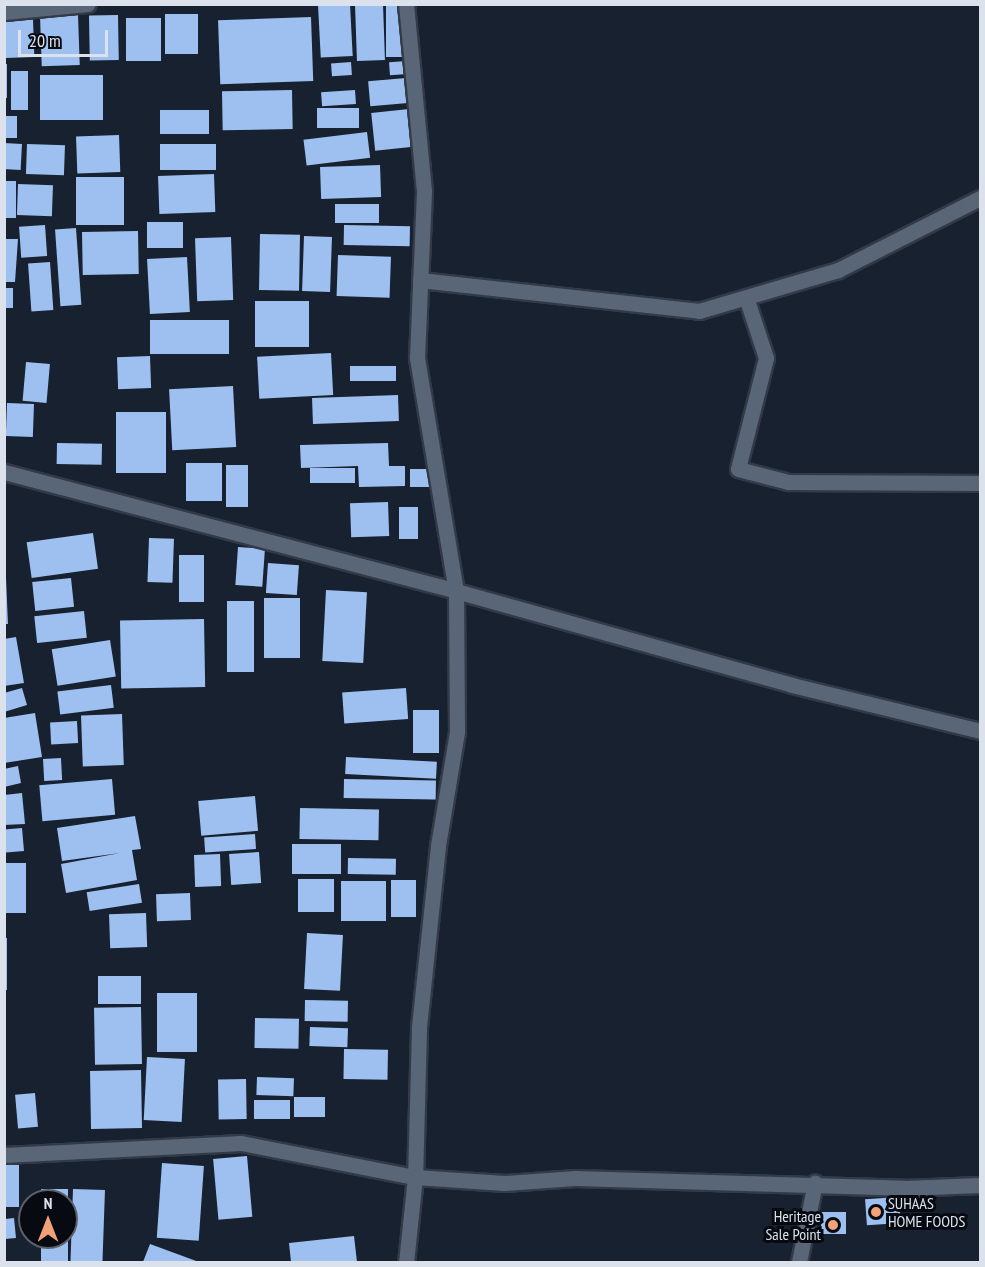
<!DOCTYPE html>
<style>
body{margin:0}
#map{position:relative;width:985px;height:1267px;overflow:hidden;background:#172130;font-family:"PT Sans Narrow",sans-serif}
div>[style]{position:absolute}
.building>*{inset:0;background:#9ec0f0;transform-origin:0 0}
.roads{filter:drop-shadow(2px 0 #333a47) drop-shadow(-2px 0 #333a47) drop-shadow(0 2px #333a47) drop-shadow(0 -2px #333a47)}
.minor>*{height:15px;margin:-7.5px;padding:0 7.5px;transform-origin:7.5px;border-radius:7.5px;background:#596678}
.dots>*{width:16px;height:16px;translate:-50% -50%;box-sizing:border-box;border:3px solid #070b11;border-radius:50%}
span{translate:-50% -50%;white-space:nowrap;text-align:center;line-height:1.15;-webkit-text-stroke:6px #070b11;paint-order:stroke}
.poi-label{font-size:16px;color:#dbe2ec}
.left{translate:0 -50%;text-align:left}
.right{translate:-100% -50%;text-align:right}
.frame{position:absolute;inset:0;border:6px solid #dbe2ec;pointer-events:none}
.north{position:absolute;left:18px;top:1189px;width:60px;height:60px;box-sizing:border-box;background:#070b11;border:2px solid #5c6169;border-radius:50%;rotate:0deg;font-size:16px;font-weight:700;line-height:24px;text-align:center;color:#dbe2ec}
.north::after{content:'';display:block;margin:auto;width:21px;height:27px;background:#f0a279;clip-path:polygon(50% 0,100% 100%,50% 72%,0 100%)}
.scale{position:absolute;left:18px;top:30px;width:90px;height:27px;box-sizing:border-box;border:3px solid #dbe2ec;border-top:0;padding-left:8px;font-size:18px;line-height:21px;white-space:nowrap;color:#dbe2ec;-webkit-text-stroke:4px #070b11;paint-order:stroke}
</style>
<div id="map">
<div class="building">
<div style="left:350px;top:4px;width:52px;height:32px;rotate:87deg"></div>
<div style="left:383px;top:4px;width:56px;height:28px;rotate:88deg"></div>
<div style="left:386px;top:4px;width:19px;height:53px"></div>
<div style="left:198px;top:14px;width:40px;height:33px;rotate:90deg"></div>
<div style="left:78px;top:15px;width:50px;height:38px;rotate:88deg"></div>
<div style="left:118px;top:15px;width:45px;height:29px;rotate:89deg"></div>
<div style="left:311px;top:17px;width:64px;height:93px;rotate:88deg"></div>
<div style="left:126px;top:18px;width:35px;height:43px"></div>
<div style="left:33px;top:19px;width:38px;height:29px;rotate:88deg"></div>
<div style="left:407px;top:61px;width:13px;height:18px;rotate:86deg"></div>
<div style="left:351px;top:62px;width:13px;height:20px;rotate:86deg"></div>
<div style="left:4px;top:64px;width:3px;height:34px"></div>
<div style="left:11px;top:71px;width:17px;height:39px"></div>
<div style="left:40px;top:75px;width:63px;height:45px"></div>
<div style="left:406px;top:78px;width:25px;height:38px;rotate:85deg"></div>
<div style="left:292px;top:90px;width:39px;height:70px;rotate:89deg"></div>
<div style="left:355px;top:90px;width:14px;height:34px;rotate:86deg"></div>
<div style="left:359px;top:108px;width:20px;height:42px;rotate:90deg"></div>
<div style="left:409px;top:109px;width:38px;height:38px;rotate:84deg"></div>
<div style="left:209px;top:110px;width:24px;height:49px;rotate:90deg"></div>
<div style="left:4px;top:116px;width:13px;height:22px"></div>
<div style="left:367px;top:132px;width:26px;height:64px;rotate:83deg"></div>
<div style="left:119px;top:135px;width:37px;height:43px;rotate:88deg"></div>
<div style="left:4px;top:143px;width:18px;height:26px;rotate:3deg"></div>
<div style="left:27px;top:144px;width:38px;height:30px;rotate:2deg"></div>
<div style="left:160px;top:144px;width:56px;height:26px"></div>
<div style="left:380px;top:165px;width:32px;height:60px;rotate:88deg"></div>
<div style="left:214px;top:174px;width:38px;height:56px;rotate:88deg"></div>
<div style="left:76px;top:177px;width:48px;height:48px"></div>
<div style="left:4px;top:181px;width:12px;height:37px"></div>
<div style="left:18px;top:184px;width:35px;height:31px;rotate:2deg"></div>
<div style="left:335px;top:204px;width:44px;height:19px"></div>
<div style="left:183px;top:222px;width:26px;height:36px;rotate:90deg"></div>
<div style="left:45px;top:225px;width:31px;height:26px;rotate:86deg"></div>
<div style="left:344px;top:225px;width:66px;height:20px;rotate:1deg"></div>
<div style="left:76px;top:228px;width:77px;height:21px;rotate:86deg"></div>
<div style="left:138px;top:231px;width:43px;height:56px;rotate:89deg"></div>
<div style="left:260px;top:234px;width:40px;height:56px;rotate:1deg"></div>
<div style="left:304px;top:236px;width:28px;height:55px;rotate:2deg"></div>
<div style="left:231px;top:237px;width:63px;height:36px;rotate:88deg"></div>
<div style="clip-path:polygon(5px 239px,18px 239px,15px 282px,5px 282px)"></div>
<div style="left:338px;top:255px;width:53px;height:41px;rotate:2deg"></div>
<div style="left:187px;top:257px;width:55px;height:40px;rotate:87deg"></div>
<div style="left:50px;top:262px;width:48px;height:22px;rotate:86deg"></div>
<div style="left:4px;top:288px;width:9px;height:20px"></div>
<div style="left:255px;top:301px;width:54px;height:46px"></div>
<div style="left:229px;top:320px;width:34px;height:79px;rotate:90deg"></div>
<div style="left:331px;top:353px;width:42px;height:74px;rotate:87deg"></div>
<div style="left:150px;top:356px;width:32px;height:33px;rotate:88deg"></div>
<div style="left:26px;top:362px;width:24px;height:39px;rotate:5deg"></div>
<div style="left:396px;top:366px;width:15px;height:46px;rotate:90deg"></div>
<div style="left:233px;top:386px;width:61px;height:64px;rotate:87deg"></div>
<div style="left:398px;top:395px;width:26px;height:86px;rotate:88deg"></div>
<div style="left:7px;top:403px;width:27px;height:33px;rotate:2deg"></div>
<div style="left:116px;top:412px;width:50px;height:61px"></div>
<div style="left:57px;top:443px;width:45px;height:21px;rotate:1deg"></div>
<div style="clip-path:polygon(388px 443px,389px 466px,405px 466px,405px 486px,359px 487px,358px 466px,301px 468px,300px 445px)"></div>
<div style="left:186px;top:463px;width:36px;height:38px"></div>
<div style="left:226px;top:465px;width:22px;height:42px"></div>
<div style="left:355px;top:468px;width:15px;height:45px;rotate:90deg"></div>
<div style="left:410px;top:469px;width:25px;height:18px"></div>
<div style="left:388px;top:502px;width:34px;height:38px;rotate:88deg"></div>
<div style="left:399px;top:507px;width:19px;height:32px"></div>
<div style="left:93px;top:533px;width:36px;height:67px;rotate:82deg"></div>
<div style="left:149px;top:538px;width:25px;height:44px;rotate:2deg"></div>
<div style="left:238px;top:547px;width:27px;height:38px;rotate:4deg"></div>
<div style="left:179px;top:555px;width:25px;height:47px"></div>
<div style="left:268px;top:563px;width:31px;height:30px;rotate:4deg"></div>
<div style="clip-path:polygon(5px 578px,6px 578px,8px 624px,5px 624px)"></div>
<div style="left:71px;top:578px;width:29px;height:39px;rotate:84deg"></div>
<div style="left:326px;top:590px;width:41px;height:71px;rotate:3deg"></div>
<div style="left:264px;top:598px;width:36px;height:60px"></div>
<div style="left:227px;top:601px;width:27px;height:71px"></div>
<div style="left:84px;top:611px;width:27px;height:50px;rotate:84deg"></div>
<div style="left:204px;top:619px;width:68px;height:84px;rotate:89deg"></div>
<div style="clip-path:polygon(16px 637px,24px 683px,4px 686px,4px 639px)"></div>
<div style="left:110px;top:640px;width:37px;height:59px;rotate:81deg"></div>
<div style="left:111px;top:685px;width:23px;height:54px;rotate:83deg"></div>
<div style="clip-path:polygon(22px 688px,27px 705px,4px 712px,4px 693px)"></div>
<div style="left:406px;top:688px;width:31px;height:64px;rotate:86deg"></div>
<div style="left:413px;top:710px;width:26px;height:43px"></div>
<div style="clip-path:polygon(35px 713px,42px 757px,4px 763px,4px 718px)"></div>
<div style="left:122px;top:714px;width:51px;height:41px;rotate:88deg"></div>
<div style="left:77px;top:721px;width:22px;height:27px;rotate:87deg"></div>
<div style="left:346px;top:757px;width:91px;height:17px;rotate:3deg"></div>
<div style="left:61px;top:758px;width:22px;height:18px;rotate:87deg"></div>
<div style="clip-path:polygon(18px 766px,21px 783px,4px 787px,4px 769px)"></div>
<div style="left:112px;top:779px;width:36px;height:73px;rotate:85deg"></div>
<div style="left:344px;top:779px;width:92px;height:19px;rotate:1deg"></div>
<div style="clip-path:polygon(22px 793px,25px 824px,4px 825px,4px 795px)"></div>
<div style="left:255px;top:796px;width:35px;height:57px;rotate:85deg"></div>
<div style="left:300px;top:808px;width:79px;height:31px;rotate:1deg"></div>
<div style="clip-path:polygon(135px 816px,141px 849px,132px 850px,137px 880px,66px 893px,61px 864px,120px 853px,62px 861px,57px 828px)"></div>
<div style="left:22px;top:828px;width:23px;height:18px;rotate:85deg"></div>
<div style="left:255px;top:834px;width:15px;height:51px;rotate:86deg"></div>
<div style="left:292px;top:844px;width:49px;height:30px"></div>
<div style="left:259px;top:852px;width:31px;height:30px;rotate:86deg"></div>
<div style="left:220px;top:854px;width:32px;height:26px;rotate:88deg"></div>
<div style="left:348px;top:858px;width:48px;height:16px;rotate:1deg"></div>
<div style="left:26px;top:863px;width:50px;height:22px;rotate:90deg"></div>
<div style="left:298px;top:879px;width:36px;height:33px"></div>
<div style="left:391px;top:880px;width:25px;height:37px"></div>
<div style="left:341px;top:881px;width:45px;height:40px"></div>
<div style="left:139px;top:884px;width:19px;height:53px;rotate:81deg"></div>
<div style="left:190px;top:893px;width:27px;height:34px;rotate:88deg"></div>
<div style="left:146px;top:913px;width:34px;height:37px;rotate:88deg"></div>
<div style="left:307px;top:933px;width:36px;height:56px;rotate:3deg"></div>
<div style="left:4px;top:938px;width:3px;height:52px"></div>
<div style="left:98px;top:976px;width:43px;height:28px"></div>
<div style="left:157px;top:993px;width:40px;height:59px"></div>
<div style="left:305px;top:1000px;width:43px;height:21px;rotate:1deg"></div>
<div style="left:141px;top:1007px;width:57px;height:47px;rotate:89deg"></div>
<div style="left:255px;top:1018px;width:44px;height:30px;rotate:1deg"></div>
<div style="left:310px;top:1027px;width:38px;height:19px;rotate:2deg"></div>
<div style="left:344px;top:1049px;width:44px;height:30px;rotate:1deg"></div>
<div style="left:147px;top:1057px;width:38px;height:63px;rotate:3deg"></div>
<div style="left:141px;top:1070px;width:58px;height:51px;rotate:89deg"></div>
<div style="left:257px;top:1077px;width:37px;height:18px;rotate:2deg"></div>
<div style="left:246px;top:1079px;width:40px;height:28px;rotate:89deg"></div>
<div style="left:35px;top:1093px;width:34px;height:20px;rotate:85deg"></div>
<div style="left:294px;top:1097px;width:31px;height:20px"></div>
<div style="left:254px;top:1100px;width:36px;height:19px"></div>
<div style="left:247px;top:1156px;width:61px;height:34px;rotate:85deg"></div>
<div style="left:162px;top:1163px;width:42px;height:75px;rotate:4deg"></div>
<div style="left:4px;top:1165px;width:15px;height:42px"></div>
<div style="left:41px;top:1189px;width:27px;height:12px"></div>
<div style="left:73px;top:1189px;width:32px;height:73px;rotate:2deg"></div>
<div style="left:899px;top:1197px;width:26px;height:34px;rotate:86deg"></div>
<div style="left:821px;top:1212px;width:25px;height:22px"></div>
<div style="clip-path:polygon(14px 1218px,16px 1238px,5px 1239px,5px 1219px)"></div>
<div style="clip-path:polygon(354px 1236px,357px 1262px,291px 1262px,289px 1243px)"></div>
<div style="left:41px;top:1237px;width:27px;height:25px"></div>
<div style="clip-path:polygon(150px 1244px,199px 1262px,143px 1262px)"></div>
</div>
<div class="roads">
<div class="minor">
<div style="left:406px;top:4px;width:188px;rotate:84.5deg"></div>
<div style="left:424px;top:191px;width:167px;rotate:92.4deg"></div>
<div style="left:417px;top:358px;width:236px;rotate:80.5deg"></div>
<div style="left:456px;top:591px;width:349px;rotate:15.6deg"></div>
<div style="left:792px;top:685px;width:194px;rotate:13.7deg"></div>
<div style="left:4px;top:12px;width:84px;rotate:-5.4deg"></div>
<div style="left:420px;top:280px;width:281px;rotate:6.3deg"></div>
<div style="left:699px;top:311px;width:145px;rotate:-16.4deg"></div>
<div style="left:838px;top:270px;width:159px;rotate:-26.9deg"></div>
<div style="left:746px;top:297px;width:64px;rotate:71.8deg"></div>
<div style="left:766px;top:358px;width:114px;rotate:104.2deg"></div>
<div style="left:738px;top:469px;width:52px;rotate:14.6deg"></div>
<div style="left:788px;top:482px;width:192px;rotate:0.3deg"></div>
<div style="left:4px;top:472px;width:467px;rotate:14.7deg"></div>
<div style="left:456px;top:591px;width:141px;rotate:89.6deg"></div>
<div style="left:457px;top:732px;width:116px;rotate:99.5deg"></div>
<div style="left:438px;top:846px;width:183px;rotate:96deg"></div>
<div style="left:419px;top:1028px;width:149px;rotate:91.5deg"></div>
<div style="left:415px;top:1177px;width:85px;rotate:96deg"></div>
<div style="left:4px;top:1155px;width:237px;rotate:-2.9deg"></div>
<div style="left:241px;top:1143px;width:177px;rotate:11.1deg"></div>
<div style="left:415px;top:1177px;width:89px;rotate:3.9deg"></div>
<div style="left:504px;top:1183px;width:71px;rotate:-4deg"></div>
<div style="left:575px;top:1178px;width:329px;rotate:1.7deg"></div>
<div style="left:904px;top:1188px;width:76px;rotate:-2.3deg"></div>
<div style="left:799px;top:1262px;width:81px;rotate:-78.6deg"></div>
</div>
</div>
<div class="dots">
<div style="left:876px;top:1212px;background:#f0a279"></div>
<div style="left:833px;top:1225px;background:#f0a279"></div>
</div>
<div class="poi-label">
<span class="left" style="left:888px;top:1212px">SUHAAS<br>HOME FOODS</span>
<span class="right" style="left:821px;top:1225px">Heritage<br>Sale Point</span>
</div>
<div class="frame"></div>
<div class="north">N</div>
<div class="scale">20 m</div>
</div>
